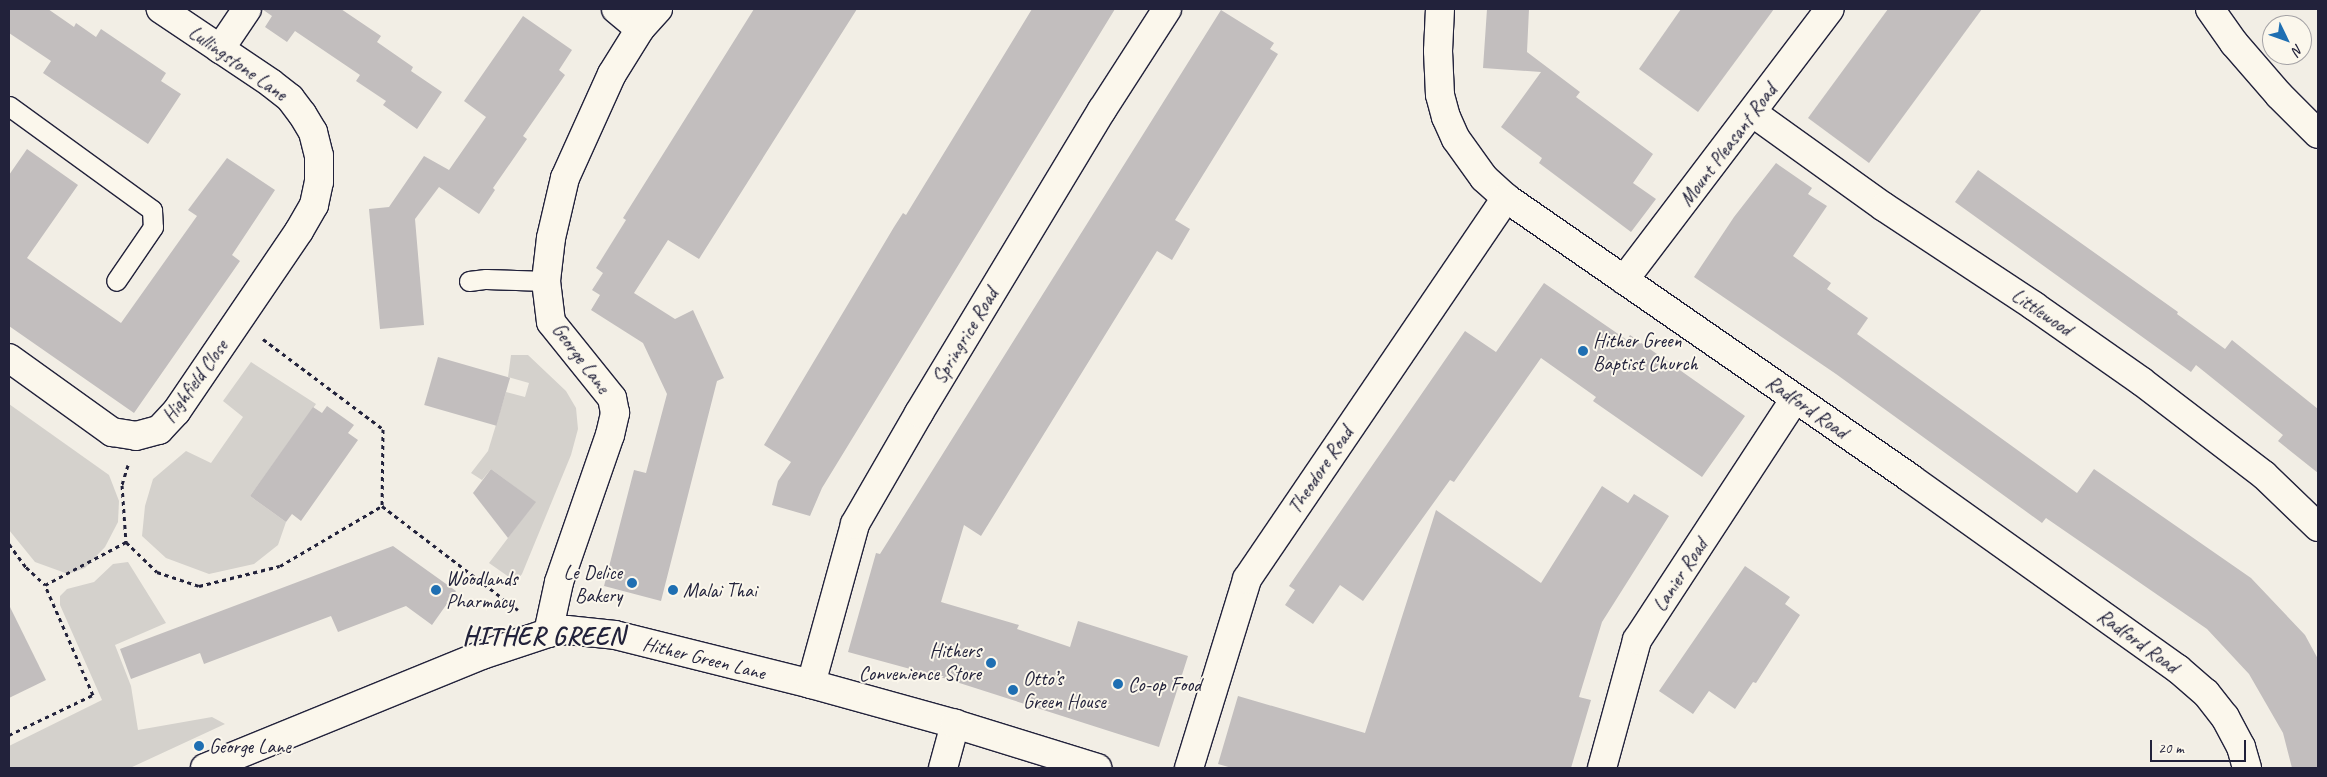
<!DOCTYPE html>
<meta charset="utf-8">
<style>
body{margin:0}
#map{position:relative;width:2327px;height:777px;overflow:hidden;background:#f2eee5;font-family:Caveat,sans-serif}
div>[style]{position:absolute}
.green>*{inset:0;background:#d4d1cc}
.building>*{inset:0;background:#c2bebe;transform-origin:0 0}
.path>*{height:3px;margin-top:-1.5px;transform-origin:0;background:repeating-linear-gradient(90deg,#22223b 0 4px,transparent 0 8px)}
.roads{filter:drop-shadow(1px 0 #22223b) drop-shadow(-1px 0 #22223b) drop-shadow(0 1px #22223b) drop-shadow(0 -1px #22223b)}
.service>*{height:19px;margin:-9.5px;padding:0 9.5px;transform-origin:9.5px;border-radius:9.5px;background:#fbf7ec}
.minor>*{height:28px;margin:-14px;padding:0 14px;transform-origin:14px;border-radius:14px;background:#fbf7ec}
.tertiary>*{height:28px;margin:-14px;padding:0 14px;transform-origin:14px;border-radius:14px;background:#fbf7ec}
.dots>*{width:14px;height:14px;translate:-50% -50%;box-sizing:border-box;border:2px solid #fbf7ec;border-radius:50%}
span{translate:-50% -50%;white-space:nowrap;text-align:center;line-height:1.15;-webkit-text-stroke:4px #fbf7ec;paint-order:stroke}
.street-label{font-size:20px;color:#22223b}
.poi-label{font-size:20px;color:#22223b}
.left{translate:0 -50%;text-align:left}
.right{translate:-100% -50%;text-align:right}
.district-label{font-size:25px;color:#22223b;font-weight:700;letter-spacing:1px}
.frame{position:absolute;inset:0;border:10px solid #22223b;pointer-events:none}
.north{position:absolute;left:2262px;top:15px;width:50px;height:50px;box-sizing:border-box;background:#fbf7ec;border:1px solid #a4a2a5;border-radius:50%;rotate:132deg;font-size:14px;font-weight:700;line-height:20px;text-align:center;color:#22223b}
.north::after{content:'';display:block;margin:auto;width:18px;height:22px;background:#1f6fb2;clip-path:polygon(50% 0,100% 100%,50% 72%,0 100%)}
.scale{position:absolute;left:2150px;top:740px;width:96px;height:22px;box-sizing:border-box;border:2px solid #22223b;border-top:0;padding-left:6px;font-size:15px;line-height:18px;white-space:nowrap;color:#22223b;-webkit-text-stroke:4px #fbf7ec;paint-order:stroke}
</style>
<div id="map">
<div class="green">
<div style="clip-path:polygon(511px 355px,528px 355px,566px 391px,576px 408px,578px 429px,571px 455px,522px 574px,517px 580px,509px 577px,489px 563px,535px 502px,491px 469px,482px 480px,471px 473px,488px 451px,506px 392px,525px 397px,529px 383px,508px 377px)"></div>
<div style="clip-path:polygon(251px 362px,316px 404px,250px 496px,286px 522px,278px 545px,254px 564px,209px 574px,166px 558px,142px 536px,145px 506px,153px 479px,186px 451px,211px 463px,243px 417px,223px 401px)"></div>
<div style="clip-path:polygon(9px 404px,109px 475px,119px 501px,118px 522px,105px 547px,85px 568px,68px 574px,35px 562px,9px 530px)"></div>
<div style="clip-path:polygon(128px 562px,166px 623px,115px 645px,131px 686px,138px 730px,212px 717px,225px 724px,130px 768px,9px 768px,9px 746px,102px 700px,60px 605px,60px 596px,67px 589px,94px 582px,113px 564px)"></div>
</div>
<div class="building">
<div style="clip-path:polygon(9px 9px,48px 9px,74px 27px,76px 23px,96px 37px,101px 29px,166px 73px,161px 81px,181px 94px,148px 144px,43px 73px,51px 61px,9px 33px)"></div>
<div style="clip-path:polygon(262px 9px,341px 9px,381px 36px,377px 42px,413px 67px,411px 71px,442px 92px,417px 129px,383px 105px,386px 101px,356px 81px,360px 75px,295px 31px,287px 42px,265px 27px,272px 16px)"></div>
<div style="clip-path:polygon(754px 9px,857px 9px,699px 259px,668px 240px,634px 293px,675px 319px,693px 310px,724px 378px,717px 381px,661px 601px,604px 586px,634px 470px,646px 473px,667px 394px,643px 343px,591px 310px,600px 295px,592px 290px,603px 273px,596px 268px,626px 220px,623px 218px)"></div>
<div style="clip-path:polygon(1032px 9px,1115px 9px,822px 488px,810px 516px,772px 505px,778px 481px,791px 462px,764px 445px,894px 227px,903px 213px,906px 215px)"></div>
<div style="clip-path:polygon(1487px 9px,1529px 9px,1527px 52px,1580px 92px,1576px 97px,1653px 154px,1633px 183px,1656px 199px,1631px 232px,1539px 163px,1542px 158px,1501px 127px,1541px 72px,1483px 68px)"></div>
<div style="clip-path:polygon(1681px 9px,1774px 9px,1698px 112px,1639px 69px)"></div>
<div style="clip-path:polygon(1888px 9px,1982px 9px,1869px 163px,1808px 118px)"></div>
<div style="clip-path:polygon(1221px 10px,1274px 43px,1270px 49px,1278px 54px,1175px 220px,1190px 229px,1172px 260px,1157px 251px,981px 536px,964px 525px,941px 602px,1019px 625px,1017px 629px,1070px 647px,1078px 621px,1188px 656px,1159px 747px,947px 679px,848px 652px,876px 553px,880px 554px)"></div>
<div style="clip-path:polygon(523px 16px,572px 50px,559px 70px,565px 75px,523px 136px,527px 139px,493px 188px,495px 190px,479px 214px,439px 187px,415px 219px,424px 325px,380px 329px,369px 209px,389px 207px,424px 156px,449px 170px,486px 117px,464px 101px)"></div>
<div style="clip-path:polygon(27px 149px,78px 185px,27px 258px,121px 323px,197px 216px,188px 210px,227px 158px,275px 190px,232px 255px,240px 261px,134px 413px,9px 326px,9px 175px)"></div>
<div style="clip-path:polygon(1776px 163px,1812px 188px,1808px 194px,1827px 206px,1793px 256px,1831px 283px,1827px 289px,1868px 318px,1857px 334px,2077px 493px,2094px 469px,2251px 578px,2305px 635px,2318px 659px,2318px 768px,2292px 768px,2283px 733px,2249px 674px,2207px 629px,2046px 518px,2042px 523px,1836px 374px,1694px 277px,1734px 217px)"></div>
<div style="clip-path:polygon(1978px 170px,2178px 312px,2177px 314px,2225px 349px,2232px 340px,2318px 409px,2318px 473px,2278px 441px,2283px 435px,2196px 365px,2191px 372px,1955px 202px)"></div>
<div style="clip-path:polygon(1544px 283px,1627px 340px,1630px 335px,1745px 416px,1702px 477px,1593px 401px,1596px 397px,1541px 358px,1454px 482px,1450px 480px,1363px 601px,1340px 585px,1313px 624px,1285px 605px,1295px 590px,1289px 586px,1465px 331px,1496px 352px)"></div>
<div style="left:438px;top:357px;width:75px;height:50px;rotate:16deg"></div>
<div style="clip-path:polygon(327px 406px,354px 425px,348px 433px,358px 440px,301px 521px,292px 514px,286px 522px,250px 496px,313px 407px,322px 413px)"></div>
<div style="clip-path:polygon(491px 469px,536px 502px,508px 538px,473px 493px)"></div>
<div style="clip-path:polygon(1602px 486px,1628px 503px,1634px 494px,1669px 516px,1602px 622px,1579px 697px,1591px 700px,1571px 768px,1232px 768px,1218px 764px,1238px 696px,1365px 733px,1436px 510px,1541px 583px)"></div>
<div style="clip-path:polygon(393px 546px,456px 591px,432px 625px,406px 606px,338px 632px,331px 616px,204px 664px,200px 653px,131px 679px,120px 649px)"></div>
<div style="clip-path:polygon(1745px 566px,1790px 597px,1785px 604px,1800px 615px,1756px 683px,1753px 682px,1735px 709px,1709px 691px,1693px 714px,1659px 691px)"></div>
<div style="clip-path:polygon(9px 605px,46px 680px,9px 698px)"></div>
</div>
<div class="path">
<div style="left:263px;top:339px;width:150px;rotate:36.9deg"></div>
<div style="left:383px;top:429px;width:77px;rotate:90.7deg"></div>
<div style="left:128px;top:465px;width:21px;rotate:107deg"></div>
<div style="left:122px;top:485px;width:57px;rotate:86deg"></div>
<div style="left:126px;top:542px;width:43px;rotate:44.1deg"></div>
<div style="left:157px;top:572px;width:44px;rotate:18.4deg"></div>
<div style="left:199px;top:586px;width:83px;rotate:-13.9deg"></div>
<div style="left:280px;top:566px;width:118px;rotate:-30.5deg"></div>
<div style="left:382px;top:506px;width:171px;rotate:37.4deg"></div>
<div style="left:9px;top:544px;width:29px;rotate:54deg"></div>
<div style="left:26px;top:567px;width:26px;rotate:43deg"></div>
<div style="left:9px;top:735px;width:93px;rotate:-25.5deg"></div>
<div style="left:93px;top:695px;width:120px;rotate:-113.6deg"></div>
<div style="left:45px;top:585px;width:92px;rotate:-28deg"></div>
</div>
<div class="roads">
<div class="service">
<div style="left:9px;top:106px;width:177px;rotate:36deg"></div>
<div style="left:152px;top:210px;width:17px;rotate:87deg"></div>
<div style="left:153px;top:227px;width:65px;rotate:124.4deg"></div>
<div style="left:469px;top:281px;width:17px;rotate:-7deg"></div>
<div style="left:486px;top:279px;width:60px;rotate:1.9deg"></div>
</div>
<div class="minor">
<div style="left:616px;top:9px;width:31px;rotate:40deg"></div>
<div style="left:1440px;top:9px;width:42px;rotate:92.7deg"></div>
<div style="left:1438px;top:51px;width:44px;rotate:87.4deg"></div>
<div style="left:1440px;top:95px;width:23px;rotate:75deg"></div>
<div style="left:1446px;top:117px;width:24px;rotate:66deg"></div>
<div style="left:1456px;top:139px;width:48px;rotate:54.3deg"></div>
<div style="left:1484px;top:178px;width:30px;rotate:42deg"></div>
<div style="left:1506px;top:198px;width:492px;rotate:34.7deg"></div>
<div style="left:1910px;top:478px;width:329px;rotate:35.5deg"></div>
<div style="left:2178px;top:669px;width:37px;rotate:41deg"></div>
<div style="left:2206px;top:693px;width:31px;rotate:52deg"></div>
<div style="left:2225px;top:717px;width:34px;rotate:62deg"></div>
<div style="left:2241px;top:747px;width:22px;rotate:74deg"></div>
<div style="left:2210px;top:9px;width:42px;rotate:54.8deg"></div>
<div style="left:2234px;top:43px;width:69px;rotate:49.1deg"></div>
<div style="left:2279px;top:95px;width:55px;rotate:45deg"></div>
<div style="left:220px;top:49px;width:48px;rotate:-56deg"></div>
<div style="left:1753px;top:113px;width:161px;rotate:35.7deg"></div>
<div style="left:1884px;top:207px;width:180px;rotate:33.4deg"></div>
<div style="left:2034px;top:306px;width:131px;rotate:35deg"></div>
<div style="left:2141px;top:381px;width:155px;rotate:37.4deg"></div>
<div style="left:2264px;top:475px;width:75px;rotate:43.9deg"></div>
<div style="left:1624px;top:280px;width:340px;rotate:-52.8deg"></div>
<div style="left:9px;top:358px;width:127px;rotate:35.7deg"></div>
<div style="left:112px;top:432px;width:24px;rotate:9deg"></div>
<div style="left:136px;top:436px;width:24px;rotate:-15deg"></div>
<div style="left:159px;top:430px;width:25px;rotate:-47deg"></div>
<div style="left:176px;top:412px;width:219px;rotate:-55.8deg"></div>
<div style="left:299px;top:231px;width:30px;rotate:-60deg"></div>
<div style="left:314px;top:205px;width:24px;rotate:-78deg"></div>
<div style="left:319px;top:182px;width:26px;rotate:-90deg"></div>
<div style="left:319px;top:156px;width:25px;rotate:-104deg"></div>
<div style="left:313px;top:132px;width:21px;rotate:-121deg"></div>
<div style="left:302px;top:114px;width:20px;rotate:-127deg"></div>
<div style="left:290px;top:98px;width:24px;rotate:-142deg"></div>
<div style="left:271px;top:83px;width:133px;rotate:-146.1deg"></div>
<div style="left:548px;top:633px;width:52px;rotate:-77.8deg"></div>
<div style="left:559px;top:582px;width:156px;rotate:-70.9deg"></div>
<div style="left:610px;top:435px;width:23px;rotate:-77deg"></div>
<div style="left:615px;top:413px;width:15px;rotate:-101deg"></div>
<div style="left:612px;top:398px;width:97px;rotate:-128.8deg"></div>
<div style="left:551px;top:322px;width:41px;rotate:-97deg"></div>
<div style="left:546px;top:281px;width:43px;rotate:-83.4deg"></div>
<div style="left:551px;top:238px;width:62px;rotate:-76.9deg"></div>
<div style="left:565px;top:178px;width:114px;rotate:-65.7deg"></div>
<div style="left:612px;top:74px;width:53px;rotate:-58.1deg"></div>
<div style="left:640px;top:29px;width:27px;rotate:-48deg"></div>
<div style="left:811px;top:684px;width:166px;rotate:-74.6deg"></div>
<div style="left:855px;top:524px;width:128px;rotate:-60deg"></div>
<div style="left:919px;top:413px;width:354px;rotate:-58.9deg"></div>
<div style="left:1102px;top:110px;width:120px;rotate:-57.2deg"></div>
<div style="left:943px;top:768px;width:46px;rotate:-74.7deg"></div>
<div style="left:1189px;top:768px;width:198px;rotate:-72.9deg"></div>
<div style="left:1247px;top:579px;width:461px;rotate:-55.8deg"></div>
<div style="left:1602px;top:768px;width:133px;rotate:-74.7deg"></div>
<div style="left:1637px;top:640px;width:288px;rotate:-56.8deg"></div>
</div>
<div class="tertiary">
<div style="left:205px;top:768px;width:299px;rotate:-22.2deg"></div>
<div style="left:482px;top:655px;width:70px;rotate:-18.4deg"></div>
<div style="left:548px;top:633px;width:19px;rotate:-9deg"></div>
<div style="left:567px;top:630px;width:48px;rotate:5.9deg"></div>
<div style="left:615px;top:635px;width:202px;rotate:14deg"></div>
<div style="left:811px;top:684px;width:149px;rotate:15.5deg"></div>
<div style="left:955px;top:724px;width:149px;rotate:17.2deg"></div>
</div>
</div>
<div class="dots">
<div style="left:1583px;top:351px;background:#1f6fb2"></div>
<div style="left:632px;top:583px;background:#1f6fb2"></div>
<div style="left:436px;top:590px;background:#1f6fb2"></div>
<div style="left:673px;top:590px;background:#1f6fb2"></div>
<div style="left:991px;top:663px;background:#1f6fb2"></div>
<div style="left:1118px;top:684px;background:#1f6fb2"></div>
<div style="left:1013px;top:690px;background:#1f6fb2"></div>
<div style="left:199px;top:746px;background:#1f6fb2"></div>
</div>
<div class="street-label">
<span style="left:238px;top:63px;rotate:35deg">Lullingstone Lane</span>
<span style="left:1728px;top:145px;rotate:-53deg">Mount Pleasant Road</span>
<span style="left:2042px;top:312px;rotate:34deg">Littlewood</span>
<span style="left:965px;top:336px;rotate:-59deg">Springrice Road</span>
<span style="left:581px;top:358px;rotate:53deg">George Lane</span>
<span style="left:195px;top:381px;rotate:-54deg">Highfield Close</span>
<span style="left:1807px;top:407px;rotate:35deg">Radford Road</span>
<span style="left:1320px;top:470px;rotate:-56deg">Theodore Road</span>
<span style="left:1680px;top:575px;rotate:-57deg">Lanier Road</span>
<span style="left:2138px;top:641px;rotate:36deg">Radford Road</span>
<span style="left:704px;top:658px;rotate:14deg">Hither Green Lane</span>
</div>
<div class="poi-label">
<span class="left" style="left:1593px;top:352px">Hither Green<br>Baptist Church</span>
<span class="right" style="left:622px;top:584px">Le Delice<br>Bakery</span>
<span class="left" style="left:446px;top:590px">Woodlands<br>Pharmacy</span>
<span class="left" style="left:683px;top:590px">Malai Thai</span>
<span class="right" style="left:981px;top:662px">Hithers<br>Convenience Store</span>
<span class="left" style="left:1023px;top:690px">Otto’s<br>Green House</span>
<span class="left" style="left:1128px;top:684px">Co-op Food</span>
<span class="left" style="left:209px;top:746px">George Lane</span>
</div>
<div class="district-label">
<span style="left:544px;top:636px">HITHER GREEN</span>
</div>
<div class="frame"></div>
<div class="north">N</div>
<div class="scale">20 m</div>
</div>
